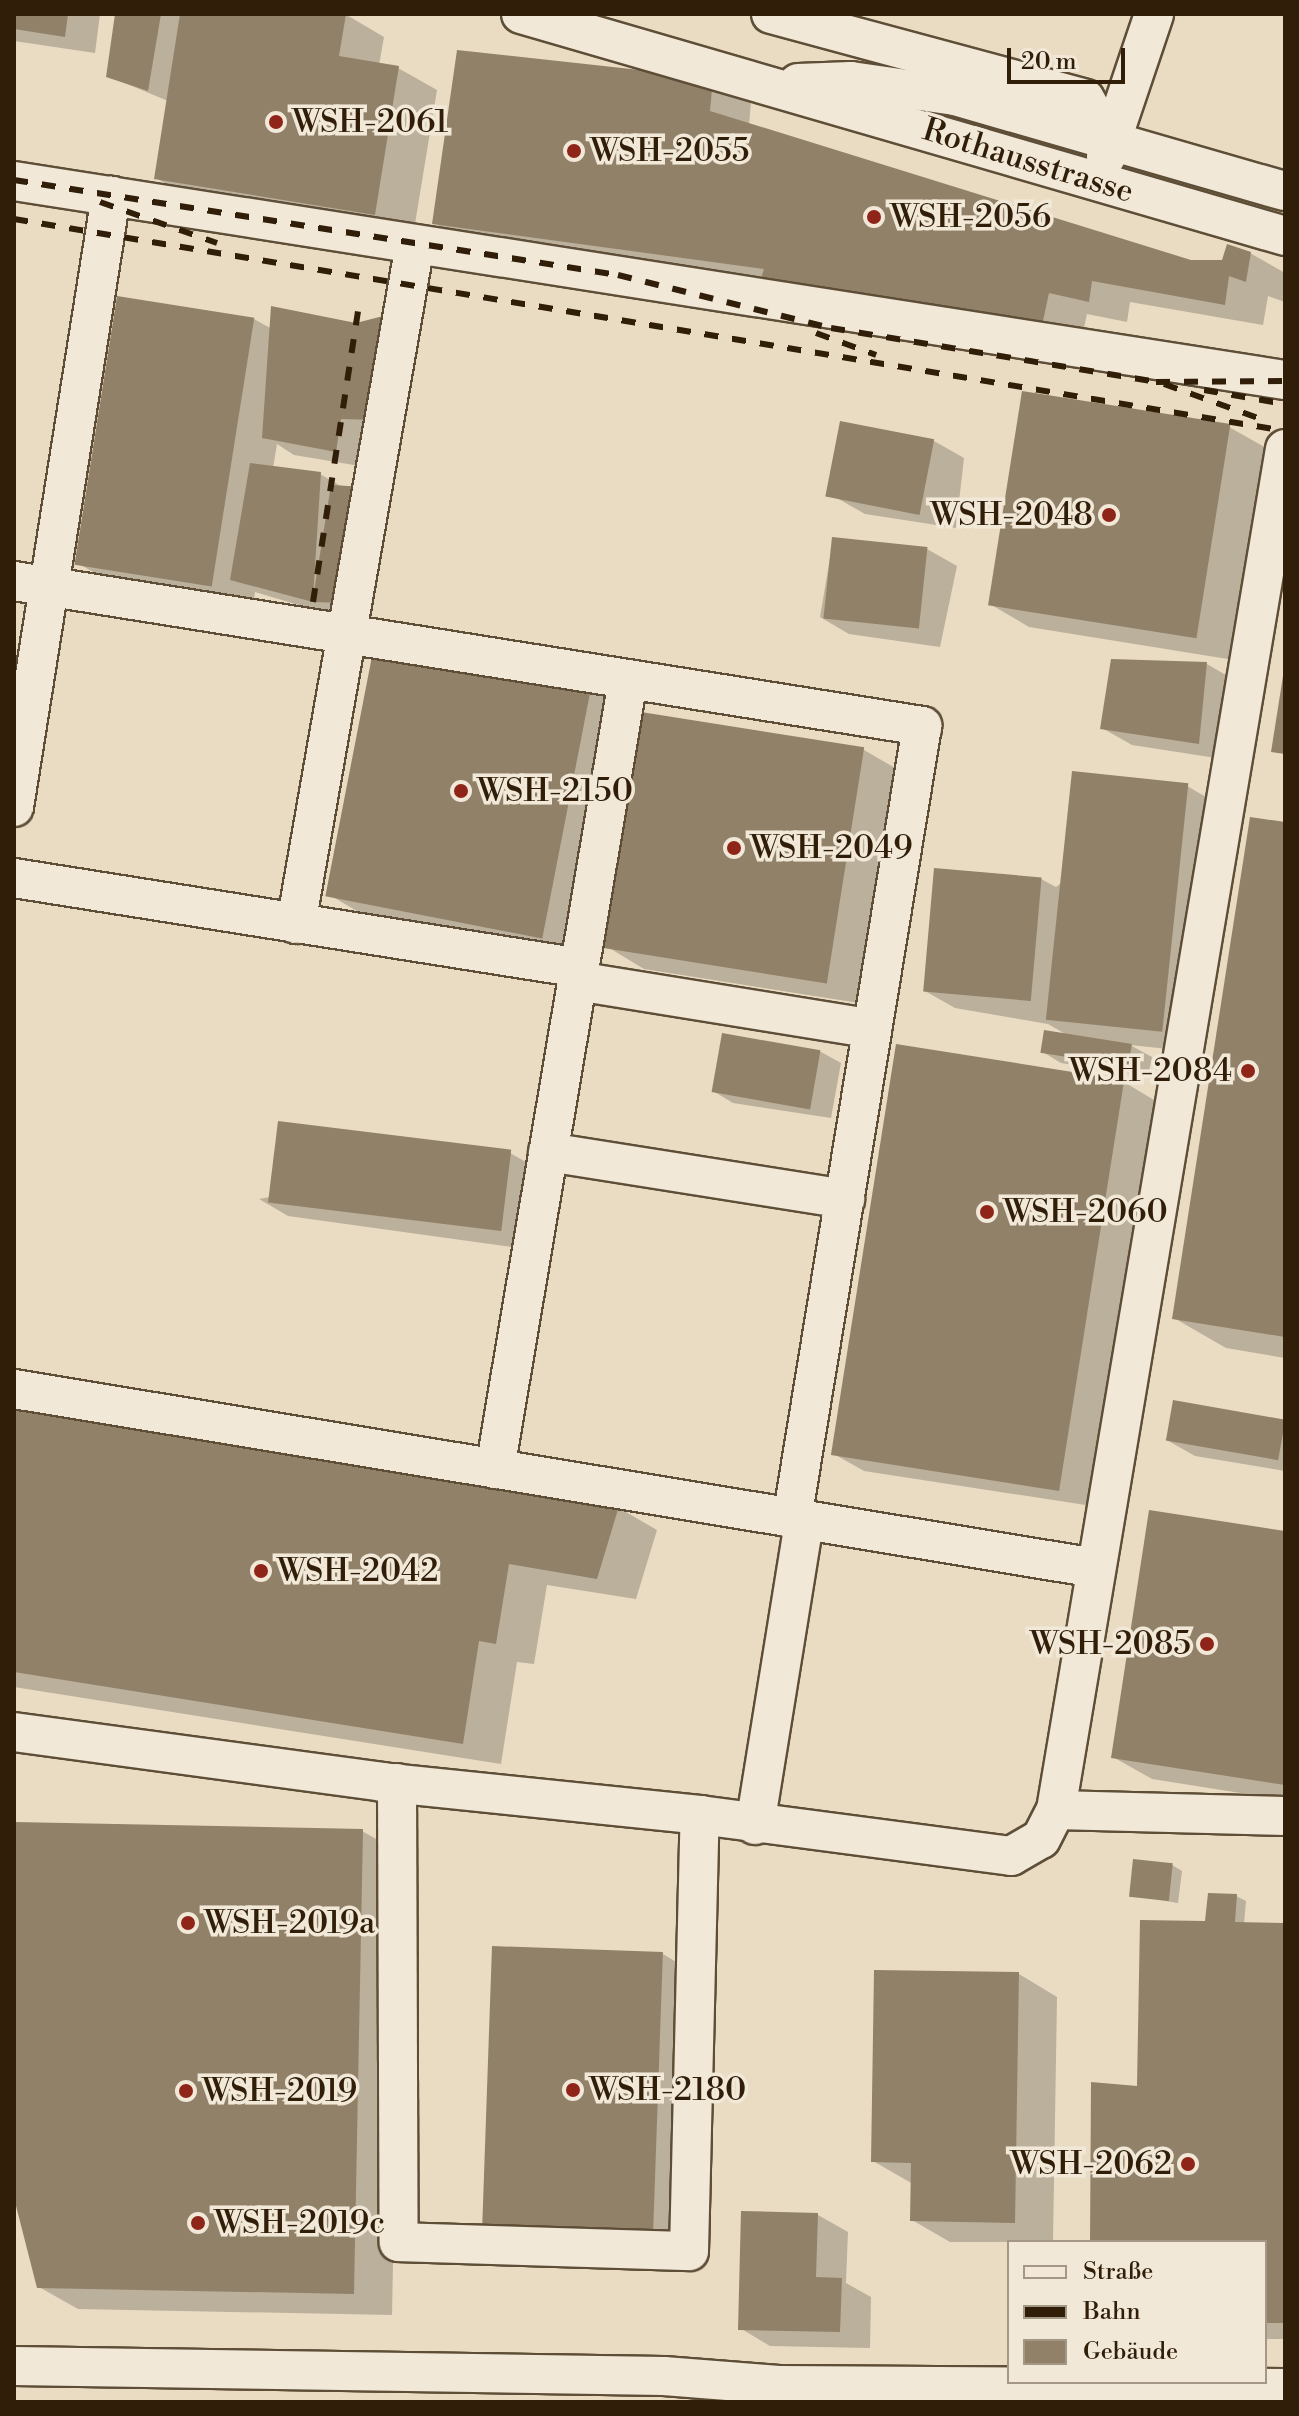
<!DOCTYPE html>
<meta charset="utf-8">
<style>
body{margin:0}
#map{position:relative;width:1299px;height:2416px;overflow:hidden;background:#eadcc3;font-family:"Libre Bodoni",serif}
div>[style]{position:absolute}
.shadow>*{inset:0;background:#0003}
.building>*{inset:0;background:#918169;transform-origin:0 0}
.roads{filter:drop-shadow(2px 0 #5e4e37) drop-shadow(-2px 0 #5e4e37) drop-shadow(0 2px #5e4e37) drop-shadow(0 -2px #5e4e37)}
.minor>*{height:38px;margin:-19px;padding:0 19px;transform-origin:19px;border-radius:19px;background:#f1e8d8}
.rail>*{height:6px;margin-top:-3px;transform-origin:0;background:repeating-linear-gradient(90deg,#301e08 0 14px,transparent 0 28px)}
.dots>*{width:22px;height:22px;translate:-50% -50%;box-sizing:border-box;border:4px solid #f1e8d8;border-radius:50%}
span{translate:-50% -50%;white-space:nowrap;text-align:center;line-height:1.15;-webkit-text-stroke:7px #f1e8d8;paint-order:stroke}
.poi-label{font-size:32px;color:#301e08}
.left{translate:0 -50%;text-align:left}
.right{translate:-100% -50%;text-align:right}
.street-label{font-size:32px;color:#301e08}
.frame{position:absolute;inset:0;border:16px solid #301e08;pointer-events:none}
.legend{position:absolute;left:1007px;top:2240px;width:260px;height:144px;box-sizing:border-box;background:#f1e8d8;border:2px solid #a49785;margin:0;padding:10px 14px;list-style:none;font-size:24px;color:#301e08}
.legend li{display:flex;align-items:center;gap:16px;height:40px}
.legend b{width:40px;border:2px solid #a49785}
.scale{position:absolute;left:1007px;top:48px;width:118px;height:36px;box-sizing:border-box;border:4px solid #301e08;border-top:0;padding-left:10px;font-size:24px;line-height:28px;white-space:nowrap;color:#301e08;-webkit-text-stroke:6px #f1e8d8;paint-order:stroke}
</style>
<div id="map">
<div class="shadow">
<div style="clip-path:polygon(14px 14px,100px 14px,95px 53px,14px 41px)"></div>
<div style="clip-path:polygon(117px 14px,345px 14px,384px 37px,379px 65px,398px 68px,437px 90px,413px 236px,194px 200px,156px 178px,168px 101px,108px 76px)"></div>
<div style="clip-path:polygon(712px 80px,751px 102px,749px 125px,1191px 262px,1223px 262px,1250px 253px,1285px 273px,1285px 302px,1268px 296px,1263px 325px,1130px 302px,1127px 322px,1087px 314px,1081px 342px,473px 245px,434px 223px)"></div>
<div style="clip-path:polygon(387px 317px,366px 467px,294px 455px,277px 444px,273px 468px,320px 474px,344px 488px,342px 618px,255px 592px,253px 607px,118px 586px,79px 564px,254px 319px,272px 329px,356px 325px)"></div>
<div style="clip-path:polygon(1229px 427px,1268px 449px,1234px 660px,1029px 627px,990px 604px)"></div>
<div style="clip-path:polygon(934px 441px,964px 458px,956px 528px,865px 514px,835px 497px)"></div>
<div style="clip-path:polygon(833px 540px,927px 549px,957px 566px,940px 647px,849px 634px,820px 617px)"></div>
<div style="clip-path:polygon(1207px 664px,1236px 681px,1229px 760px,1132px 745px,1102px 728px)"></div>
<div style="clip-path:polygon(591px 689px,629px 711px,594px 952px,367px 917px,328px 894px)"></div>
<div style="clip-path:polygon(643px 714px,864px 750px,902px 772px,865px 1004px,644px 969px,606px 946px)"></div>
<div style="clip-path:polygon(1187px 786px,1225px 808px,1187px 1051px,1130px 1045px,1152px 1057px,1148px 1076px,1061px 1063px,1041px 1051px,1067px 1035px,1048px 1024px,955px 1008px,925px 991px,1041px 879px,1056px 887px)"></div>
<div style="clip-path:polygon(1285px 824px,1285px 1358px,1226px 1348px,1174px 1318px)"></div>
<div style="clip-path:polygon(897px 1047px,1124px 1082px,1154px 1100px,1092px 1506px,864px 1471px,834px 1454px)"></div>
<div style="clip-path:polygon(821px 1052px,841px 1063px,831px 1118px,733px 1103px,713px 1091px)"></div>
<div style="clip-path:polygon(510px 1153px,540px 1170px,526px 1249px,288px 1216px,259px 1199px)"></div>
<div style="clip-path:polygon(14px 1412px,619px 1508px,657px 1530px,636px 1599px,547px 1585px,534px 1664px,517px 1662px,501px 1764px,14px 1687px)"></div>
<div style="clip-path:polygon(1285px 1422px,1285px 1471px,1195px 1456px,1165px 1439px)"></div>
<div style="clip-path:polygon(1285px 1533px,1285px 1800px,1152px 1779px,1113px 1757px)"></div>
<div style="clip-path:polygon(14px 1824px,362px 1831px,401px 1853px,392px 2315px,78px 2309px,39px 2287px,14px 2190px)"></div>
<div style="clip-path:polygon(1172px 1865px,1182px 1871px,1178px 1903px,1133px 1896px)"></div>
<div style="clip-path:polygon(1236px 1896px,1246px 1901px,1244px 1924px,1285px 1925px,1285px 2339px,1265px 2339px,1265px 2242px,1092px 2242px,1139px 2088px,1214px 1924px)"></div>
<div style="clip-path:polygon(663px 1954px,701px 1977px,692px 2255px,524px 2249px)"></div>
<div style="clip-path:polygon(1019px 1974px,1057px 1997px,1053px 2242px,950px 2242px,912px 2220px,913px 2184px,873px 2161px)"></div>
<div style="clip-path:polygon(818px 2215px,848px 2232px,846px 2283px,871px 2297px,870px 2348px,770px 2346px,740px 2328px)"></div>
</div>
<div class="building">
<div style="clip-path:polygon(14px 14px,68px 14px,65px 37px,14px 29px)"></div>
<div style="clip-path:polygon(115px 14px,161px 14px,148px 91px,106px 77px)"></div>
<div style="clip-path:polygon(180px 14px,346px 14px,339px 56px,399px 66px,375px 215px,154px 179px)"></div>
<div style="clip-path:polygon(457px 50px,713px 78px,710px 111px,1191px 260px,1222px 260px,1227px 244px,1251px 252px,1246px 282px,1229px 276px,1225px 305px,1092px 281px,1089px 302px,1049px 293px,1043px 321px,760px 282px,764px 269px,432px 224px)"></div>
<div style="left:117px;top:296px;width:139px;height:272px;rotate:9deg"></div>
<div style="clip-path:polygon(271px 306px,356px 323px,387px 315px,379px 420px,341px 419px,336px 452px,262px 438px)"></div>
<div style="left:1022px;top:391px;width:211px;height:217px;rotate:9deg"></div>
<div style="left:840px;top:421px;width:96px;height:77px;rotate:11deg"></div>
<div style="clip-path:polygon(250px 463px,321px 472px,313px 598px,331px 485px,366px 487px,345px 603px,313px 602px,230px 580px)"></div>
<div style="left:832px;top:537px;width:96px;height:82px;rotate:6deg"></div>
<div style="left:374px;top:646px;width:221px;height:255px;rotate:11deg"></div>
<div style="clip-path:polygon(1111px 659px,1207px 662px,1199px 744px,1100px 729px)"></div>
<div style="clip-path:polygon(1283px 676px,1285px 676px,1285px 754px,1271px 752px)"></div>
<div style="left:641px;top:712px;width:226px;height:239px;rotate:9deg"></div>
<div style="left:1072px;top:771px;width:117px;height:250px;rotate:6deg"></div>
<div style="clip-path:polygon(1250px 817px,1285px 822px,1285px 1337px,1172px 1319px)"></div>
<div style="left:934px;top:868px;width:108px;height:124px;rotate:5deg"></div>
<div style="left:1044px;top:1030px;width:89px;height:23px;rotate:9deg"></div>
<div style="left:722px;top:1033px;width:100px;height:60px;rotate:10deg"></div>
<div style="left:896px;top:1044px;width:231px;height:416px;rotate:9deg"></div>
<div style="left:278px;top:1121px;width:235px;height:82px;rotate:7deg"></div>
<div style="left:1173px;top:1400px;width:114px;height:41px;rotate:10deg"></div>
<div style="clip-path:polygon(14px 1410px,619px 1506px,597px 1579px,509px 1564px,496px 1644px,479px 1641px,463px 1744px,14px 1672px)"></div>
<div style="clip-path:polygon(1149px 1510px,1285px 1531px,1285px 1785px,1111px 1758px)"></div>
<div style="clip-path:polygon(14px 1822px,363px 1829px,354px 2294px,37px 2288px,14px 2198px)"></div>
<div style="left:1133px;top:1859px;width:40px;height:38px;rotate:6deg"></div>
<div style="clip-path:polygon(1208px 1893px,1237px 1894px,1235px 1922px,1285px 1923px,1285px 2323px,1265px 2323px,1265px 2242px,1090px 2242px,1091px 2082px,1137px 2086px,1140px 1920px,1205px 1921px)"></div>
<div style="left:492px;top:1946px;width:171px;height:282px;rotate:2deg"></div>
<div style="clip-path:polygon(874px 1970px,1019px 1972px,1015px 2223px,910px 2221px,911px 2163px,871px 2162px)"></div>
<div style="clip-path:polygon(741px 2211px,818px 2213px,816px 2277px,842px 2278px,840px 2332px,738px 2330px)"></div>
</div>
<div class="roads">
<div class="minor">
<div style="left:521px;top:14px;width:796px;rotate:16.2deg"></div>
<div style="left:771px;top:14px;width:325px;rotate:15.1deg"></div>
<div style="left:1085px;top:99px;width:51px;rotate:60.4deg"></div>
<div style="left:798px;top:83px;width:53px;rotate:-2.2deg"></div>
<div style="left:851px;top:81px;width:105px;rotate:8.2deg"></div>
<div style="left:955px;top:96px;width:343px;rotate:16.1deg"></div>
<div style="left:1106px;top:157px;width:151px;rotate:-71.4deg"></div>
<div style="left:14px;top:181px;width:1286px;rotate:8.9deg"></div>
<div style="left:14px;top:581px;width:920px;rotate:9.07deg"></div>
<div style="left:922px;top:726px;width:804px;rotate:99.31deg"></div>
<div style="left:14px;top:807px;width:619px;rotate:-80.98deg"></div>
<div style="left:14px;top:878px;width:573px;rotate:9.03deg"></div>
<div style="left:296px;top:924px;width:690px;rotate:-80.07deg"></div>
<div style="left:577px;top:981px;width:299px;rotate:9.2deg"></div>
<div style="left:548px;top:1152px;width:301px;rotate:9deg"></div>
<div style="left:14px;top:1389px;width:1096px;rotate:9.4deg"></div>
<div style="left:495px;top:1469px;width:800px;rotate:-80.43deg"></div>
<div style="left:14px;top:1732px;width:371px;rotate:7.7deg"></div>
<div style="left:382px;top:1782px;width:320px;rotate:5.9deg"></div>
<div style="left:700px;top:1815px;width:314px;rotate:7.5deg"></div>
<div style="left:1011px;top:1856px;width:34px;rotate:-30deg"></div>
<div style="left:1041px;top:1839px;width:33px;rotate:-63deg"></div>
<div style="left:1056px;top:1810px;width:1380px;rotate:-80.45deg"></div>
<div style="left:397px;top:1783px;width:459px;rotate:89.8deg"></div>
<div style="left:399px;top:2242px;width:290px;rotate:1.8deg"></div>
<div style="left:689px;top:2251px;width:436px;rotate:-88.6deg"></div>
<div style="left:1056px;top:1810px;width:229px;rotate:1.5deg"></div>
<div style="left:755px;top:1825px;width:308px;rotate:-80.8deg"></div>
<div style="left:14px;top:2366px;width:650px;rotate:0.88deg"></div>
<div style="left:664px;top:2376px;width:115px;rotate:4.5deg"></div>
<div style="left:779px;top:2385px;width:506px;rotate:0.34deg"></div>
</div>
</div>
<div class="rail">
<div style="left:14px;top:180px;width:611px;rotate:8.94deg"></div>
<div style="left:618px;top:275px;width:219px;rotate:14deg"></div>
<div style="left:831px;top:328px;width:329px;rotate:9.4deg"></div>
<div style="left:1156px;top:382px;width:129px;rotate:-0.4deg"></div>
<div style="left:100px;top:202px;width:124px;rotate:19.3deg"></div>
<div style="left:14px;top:219px;width:1289px;rotate:9.47deg"></div>
<div style="left:816px;top:333px;width:64px;rotate:20.1deg"></div>
<div style="left:1164px;top:384px;width:100px;rotate:19.9deg"></div>
<div style="left:1204px;top:390px;width:82px;rotate:9.8deg"></div>
<div style="left:313px;top:602px;width:302px;rotate:-81.2deg"></div>
</div>
<div class="dots">
<div style="left:276px;top:122px;background:#8f2418"></div>
<div style="left:574px;top:151px;background:#8f2418"></div>
<div style="left:874px;top:217px;background:#8f2418"></div>
<div style="left:1109px;top:515px;background:#8f2418"></div>
<div style="left:461px;top:791px;background:#8f2418"></div>
<div style="left:734px;top:848px;background:#8f2418"></div>
<div style="left:1248px;top:1071px;background:#8f2418"></div>
<div style="left:987px;top:1212px;background:#8f2418"></div>
<div style="left:261px;top:1571px;background:#8f2418"></div>
<div style="left:1207px;top:1644px;background:#8f2418"></div>
<div style="left:188px;top:1923px;background:#8f2418"></div>
<div style="left:573px;top:2090px;background:#8f2418"></div>
<div style="left:186px;top:2091px;background:#8f2418"></div>
<div style="left:1188px;top:2164px;background:#8f2418"></div>
<div style="left:198px;top:2223px;background:#8f2418"></div>
</div>
<div class="poi-label">
<span class="left" style="left:292px;top:122px">WSH-2061</span>
<span class="left" style="left:590px;top:151px">WSH-2055</span>
<span class="left" style="left:890px;top:217px">WSH-2056</span>
<span class="right" style="left:1093px;top:515px">WSH-2048</span>
<span class="left" style="left:477px;top:791px">WSH-2150</span>
<span class="left" style="left:750px;top:848px">WSH-2049</span>
<span class="right" style="left:1232px;top:1071px">WSH-2084</span>
<span class="left" style="left:1003px;top:1212px">WSH-2060</span>
<span class="left" style="left:277px;top:1571px">WSH-2042</span>
<span class="right" style="left:1191px;top:1644px">WSH-2085</span>
<span class="left" style="left:204px;top:1923px">WSH-2019a</span>
<span class="left" style="left:589px;top:2090px">WSH-2180</span>
<span class="left" style="left:202px;top:2091px">WSH-2019</span>
<span class="right" style="left:1172px;top:2164px">WSH-2062</span>
<span class="left" style="left:214px;top:2223px">WSH-2019c</span>
</div>
<div class="street-label">
<span style="left:1028px;top:161px;rotate:17deg">Rothausstrasse</span>
</div>
<div class="frame"></div>
<ul class="legend">
<li><b style="height:10px;background:#f1e8d8"></b>Straße</li>
<li><b style="height:10px;background:#301e08"></b>Bahn</li>
<li><b style="height:22px;background:#918169"></b>Gebäude</li>
</ul>
<div class="scale">20 m</div>
</div>
